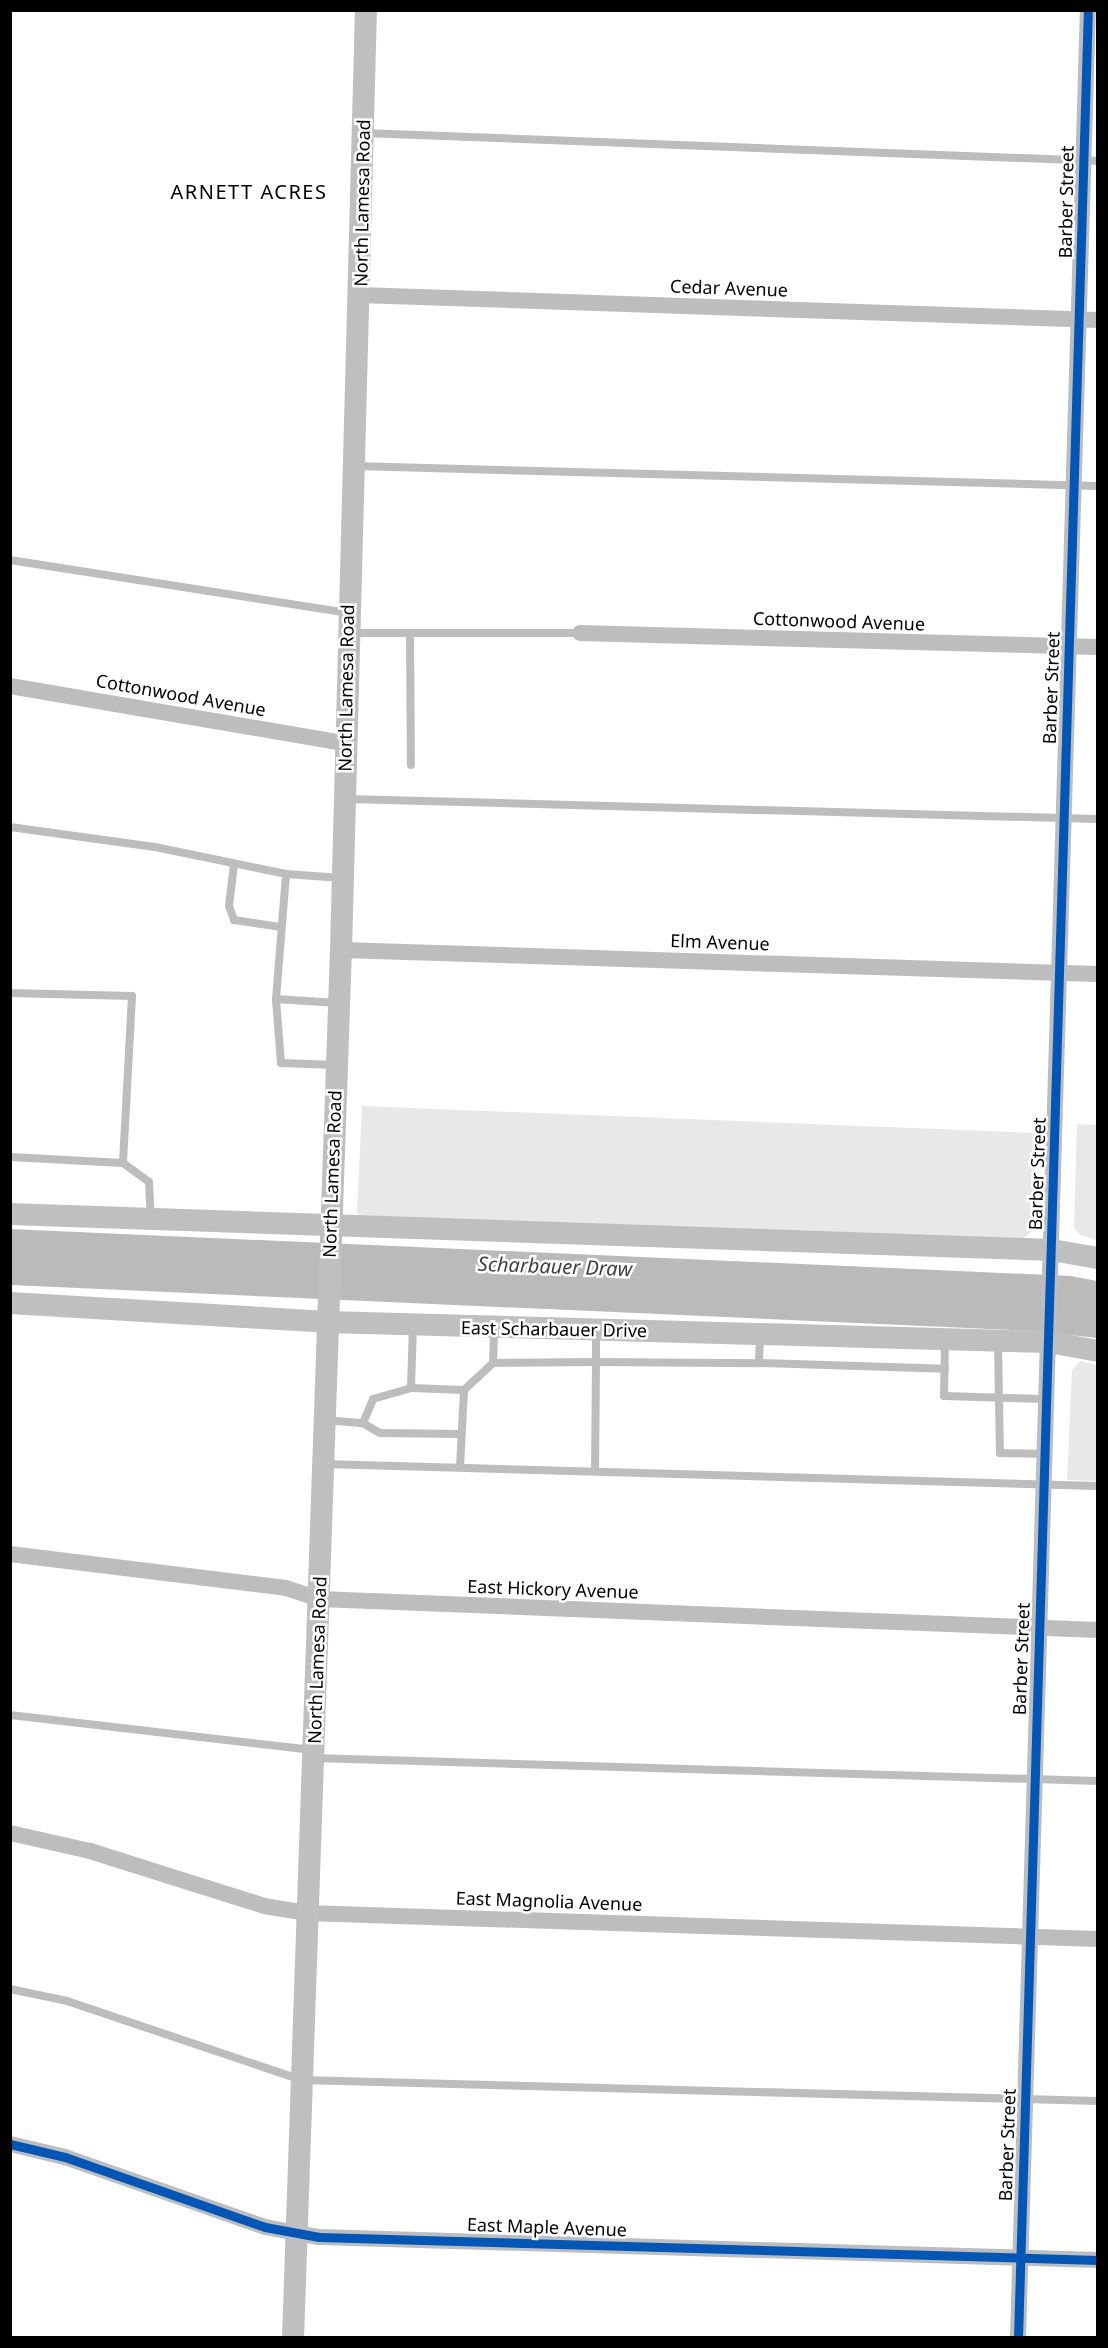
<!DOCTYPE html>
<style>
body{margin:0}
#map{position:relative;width:1108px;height:2348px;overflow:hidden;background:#fff;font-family:"Noto Sans",sans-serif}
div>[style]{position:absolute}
.green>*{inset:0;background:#e8e8e8}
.water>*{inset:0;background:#bababa}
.service>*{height:8px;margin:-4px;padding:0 4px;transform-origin:4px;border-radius:4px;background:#bdbdbd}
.minor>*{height:16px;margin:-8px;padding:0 8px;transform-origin:8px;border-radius:8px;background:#bdbdbd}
.secondary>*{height:22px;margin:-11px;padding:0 11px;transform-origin:11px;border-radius:11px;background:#bfbfbf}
.cycleway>*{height:9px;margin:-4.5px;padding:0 4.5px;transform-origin:4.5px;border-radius:4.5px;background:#0057b8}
span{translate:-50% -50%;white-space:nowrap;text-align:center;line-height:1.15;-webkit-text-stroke:5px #fff;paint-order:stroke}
.street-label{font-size:18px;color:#000}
.neighbourhood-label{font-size:20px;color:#000;letter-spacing:1.5px}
.water-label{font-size:20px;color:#3e3e3e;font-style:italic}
.frame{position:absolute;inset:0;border:12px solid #000;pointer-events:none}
</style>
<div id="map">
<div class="green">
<div style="clip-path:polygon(362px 1106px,1036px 1133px,1033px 1230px,1021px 1241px,364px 1218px,357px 1213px)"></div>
<div style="clip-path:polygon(1077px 1124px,1097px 1125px,1097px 1240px,1080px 1235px,1074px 1227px)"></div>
<div style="clip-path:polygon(1080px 1361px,1097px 1365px,1097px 1481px,1067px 1480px,1072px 1370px)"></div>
</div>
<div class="water">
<div style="clip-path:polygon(10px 1229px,1071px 1276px,1097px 1281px,1097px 1338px,1034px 1331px,11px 1285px)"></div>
</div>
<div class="service">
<div style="left:364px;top:133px;width:735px;rotate:2.18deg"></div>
<div style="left:354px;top:466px;width:744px;rotate:1.54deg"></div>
<div style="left:10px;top:560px;width:342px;rotate:8.9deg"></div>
<div style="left:350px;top:633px;width:230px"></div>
<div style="left:410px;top:633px;width:132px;rotate:89.6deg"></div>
<div style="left:347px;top:799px;width:751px;rotate:1.53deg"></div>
<div style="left:10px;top:827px;width:146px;rotate:7.9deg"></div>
<div style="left:155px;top:847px;width:134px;rotate:11.6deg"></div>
<div style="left:286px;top:874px;width:56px;rotate:4.1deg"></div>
<div style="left:234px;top:864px;width:42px;rotate:96.8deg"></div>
<div style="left:229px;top:906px;width:15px;rotate:70deg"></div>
<div style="left:234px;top:920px;width:48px;rotate:8.5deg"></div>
<div style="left:10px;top:993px;width:122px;rotate:1.4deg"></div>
<div style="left:132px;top:996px;width:167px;rotate:93.1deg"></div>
<div style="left:123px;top:1163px;width:113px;rotate:-177deg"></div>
<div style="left:276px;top:999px;width:125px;rotate:-85.4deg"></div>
<div style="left:336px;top:1065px;width:55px;rotate:-177.9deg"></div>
<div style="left:281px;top:1063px;width:64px;rotate:-94.5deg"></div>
<div style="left:276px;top:999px;width:62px;rotate:3.7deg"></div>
<div style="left:123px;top:1163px;width:32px;rotate:36deg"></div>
<div style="left:149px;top:1182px;width:35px;rotate:87deg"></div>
<div style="left:596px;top:1330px;width:32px;rotate:90deg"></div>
<div style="left:596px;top:1362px;width:163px;rotate:0.4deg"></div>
<div style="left:759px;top:1363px;width:29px;rotate:-88deg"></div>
<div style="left:945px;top:1340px;width:56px;rotate:91deg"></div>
<div style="left:944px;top:1396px;width:103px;rotate:1.7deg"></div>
<div style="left:998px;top:1343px;width:110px;rotate:89deg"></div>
<div style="left:1000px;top:1453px;width:45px;rotate:1.3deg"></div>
<div style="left:493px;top:1363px;width:103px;rotate:-0.6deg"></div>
<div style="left:596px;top:1362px;width:108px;rotate:90.5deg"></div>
<div style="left:759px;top:1363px;width:186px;rotate:1.8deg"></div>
<div style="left:411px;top:1388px;width:63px;rotate:-88.2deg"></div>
<div style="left:325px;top:1420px;width:38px;rotate:5deg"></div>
<div style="left:461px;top:1434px;width:81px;rotate:-179.3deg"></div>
<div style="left:380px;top:1433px;width:20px;rotate:-150deg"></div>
<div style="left:363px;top:1423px;width:26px;rotate:-67deg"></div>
<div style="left:373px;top:1399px;width:40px;rotate:-16deg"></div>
<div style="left:411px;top:1388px;width:53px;rotate:2.2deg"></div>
<div style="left:464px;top:1390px;width:40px;rotate:-43deg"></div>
<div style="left:493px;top:1363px;width:34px;rotate:-88deg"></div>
<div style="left:324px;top:1464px;width:774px;rotate:1.63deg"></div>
<div style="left:460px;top:1467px;width:77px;rotate:-87deg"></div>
<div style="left:10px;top:1715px;width:305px;rotate:6.6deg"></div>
<div style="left:314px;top:1758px;width:784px;rotate:1.68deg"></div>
<div style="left:10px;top:1989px;width:58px;rotate:11.9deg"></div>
<div style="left:67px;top:2001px;width:248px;rotate:18.6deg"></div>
<div style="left:302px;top:2080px;width:796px;rotate:1.51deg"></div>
</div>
<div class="minor">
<div style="left:359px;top:295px;width:739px;rotate:1.94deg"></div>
<div style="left:580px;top:633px;width:518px;rotate:1.55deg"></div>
<div style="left:10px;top:686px;width:340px;rotate:9.7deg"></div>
<div style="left:341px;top:950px;width:757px;rotate:1.82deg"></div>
<div style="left:10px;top:1554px;width:278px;rotate:7deg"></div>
<div style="left:286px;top:1588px;width:35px;rotate:18deg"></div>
<div style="left:319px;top:1599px;width:780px;rotate:2.28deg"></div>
<div style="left:10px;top:1833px;width:82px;rotate:12.7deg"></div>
<div style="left:90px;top:1851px;width:182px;rotate:17.5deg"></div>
<div style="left:264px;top:1906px;width:44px;rotate:9.2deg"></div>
<div style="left:307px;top:1913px;width:791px;rotate:1.88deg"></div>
<div style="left:10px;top:2144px;width:57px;rotate:13.3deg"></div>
<div style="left:65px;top:2157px;width:212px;rotate:19.3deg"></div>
<div style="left:265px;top:2227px;width:55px;rotate:10.5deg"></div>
<div style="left:319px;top:2237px;width:779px;rotate:1.69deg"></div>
<div style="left:1018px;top:2338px;width:2329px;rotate:-88.28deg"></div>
</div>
<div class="secondary">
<div style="left:10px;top:1214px;width:1043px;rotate:1.98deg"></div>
<div style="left:1052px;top:1250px;width:47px;rotate:9.9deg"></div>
<div style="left:10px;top:1303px;width:318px;rotate:3.4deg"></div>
<div style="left:327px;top:1322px;width:722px;rotate:1.59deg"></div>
<div style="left:1049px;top:1342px;width:50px;rotate:10.4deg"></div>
<div style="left:293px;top:2338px;width:1389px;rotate:-88.02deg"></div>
<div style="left:341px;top:950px;width:940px;rotate:-88.48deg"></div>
</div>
<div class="cycleway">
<div style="left:10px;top:2144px;width:57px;rotate:13.3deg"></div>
<div style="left:65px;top:2157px;width:212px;rotate:19.3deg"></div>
<div style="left:265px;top:2227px;width:55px;rotate:10.5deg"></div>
<div style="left:319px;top:2237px;width:779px;rotate:1.69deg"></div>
<div style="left:1018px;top:2338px;width:2329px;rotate:-88.28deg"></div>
</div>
<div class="street-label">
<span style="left:1066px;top:202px;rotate:-89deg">Barber Street</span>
<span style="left:362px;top:203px;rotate:-89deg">North Lamesa Road</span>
<span style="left:729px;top:288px;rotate:2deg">Cedar Avenue</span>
<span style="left:839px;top:621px;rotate:2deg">Cottonwood Avenue</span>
<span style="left:346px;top:688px;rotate:-89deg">North Lamesa Road</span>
<span style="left:1051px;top:688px;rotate:-88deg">Barber Street</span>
<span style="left:181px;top:695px;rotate:10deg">Cottonwood Avenue</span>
<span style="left:720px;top:942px;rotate:2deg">Elm Avenue</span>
<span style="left:332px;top:1174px;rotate:-88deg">North Lamesa Road</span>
<span style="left:1037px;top:1174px;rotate:-88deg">Barber Street</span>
<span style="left:554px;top:1329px;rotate:1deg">East Scharbauer Drive</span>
<span style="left:553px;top:1589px;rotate:2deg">East Hickory Avenue</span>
<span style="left:1021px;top:1659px;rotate:-88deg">Barber Street</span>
<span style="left:317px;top:1660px;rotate:-88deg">North Lamesa Road</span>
<span style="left:549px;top:1901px;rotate:2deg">East Magnolia Avenue</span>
<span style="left:1007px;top:2145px;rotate:-88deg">Barber Street</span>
<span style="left:547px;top:2227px;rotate:2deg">East Maple Avenue</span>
</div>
<div class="neighbourhood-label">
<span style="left:249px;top:191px">ARNETT ACRES</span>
</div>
<div class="water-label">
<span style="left:555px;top:1266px;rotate:2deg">Scharbauer Draw</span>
</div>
<div class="frame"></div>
</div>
